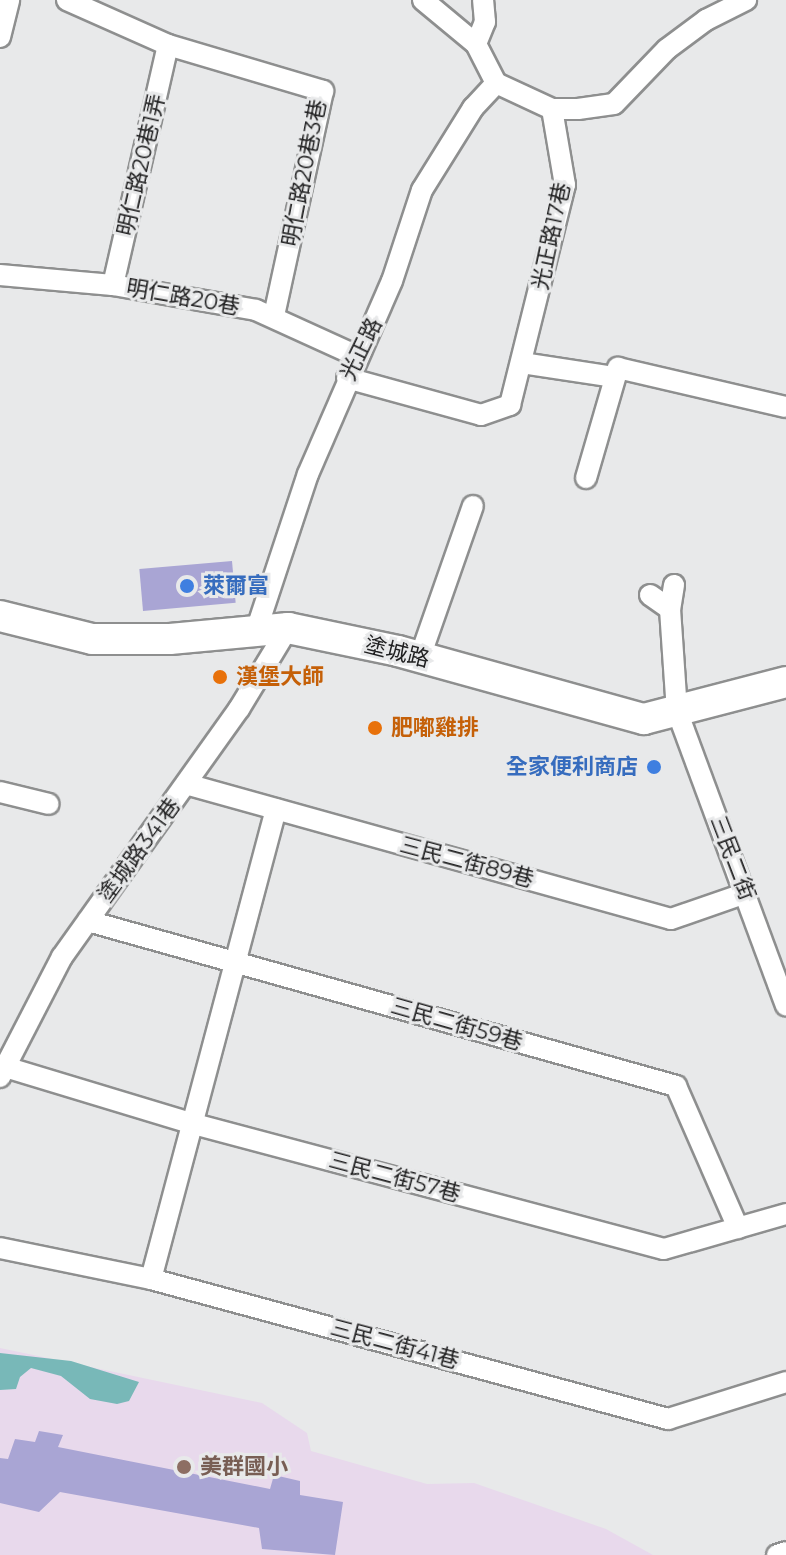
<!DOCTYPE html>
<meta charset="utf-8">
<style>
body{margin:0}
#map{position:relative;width:786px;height:1555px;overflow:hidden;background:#e8e9ea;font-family:Montserrat,"Noto Sans TC",sans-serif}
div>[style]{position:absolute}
.education>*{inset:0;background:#e8d9ec}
.water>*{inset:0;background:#78b8b8}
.building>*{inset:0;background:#a9a5d4;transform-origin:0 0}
.roads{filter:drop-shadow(2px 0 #8e8f8f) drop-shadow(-2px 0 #8e8f8f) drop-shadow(0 2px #8e8f8f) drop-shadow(0 -2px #8e8f8f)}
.street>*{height:20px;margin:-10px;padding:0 10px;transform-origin:10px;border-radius:10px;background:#fff}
.secondary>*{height:30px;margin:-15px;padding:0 15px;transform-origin:15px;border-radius:15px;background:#fff}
.dots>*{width:22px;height:22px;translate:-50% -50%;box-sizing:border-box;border:4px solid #e8e9ea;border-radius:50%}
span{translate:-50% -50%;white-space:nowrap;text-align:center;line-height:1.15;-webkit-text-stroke:6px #e8e9ea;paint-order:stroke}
.street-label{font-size:22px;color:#202021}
.shop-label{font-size:22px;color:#366cbe;font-weight:700}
.left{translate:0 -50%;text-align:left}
.right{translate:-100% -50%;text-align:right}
.food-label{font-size:22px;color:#c56008;font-weight:700}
.education-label{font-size:22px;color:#785e54;font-weight:700}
</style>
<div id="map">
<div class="education">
<div style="clip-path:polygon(0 1348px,262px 1403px,307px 1433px,311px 1451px,427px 1484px,474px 1483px,606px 1529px,653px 1555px,0 1555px)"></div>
</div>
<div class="water">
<div style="clip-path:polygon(0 1353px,71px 1361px,139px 1382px,129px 1401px,117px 1404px,90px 1399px,61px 1376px,31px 1368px,20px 1377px,16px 1389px,0 1390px)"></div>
</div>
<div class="building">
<div style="left:232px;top:561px;width:42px;height:93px;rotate:85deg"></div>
<div style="clip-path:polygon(39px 1431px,63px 1435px,58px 1447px,270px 1489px,274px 1475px,300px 1481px,300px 1495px,343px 1502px,335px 1555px,262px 1549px,259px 1528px,60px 1492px,39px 1512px,0 1503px,0 1458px,8px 1459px,15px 1439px,35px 1442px)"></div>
</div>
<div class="roads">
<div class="street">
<div style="left:67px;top:0;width:111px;rotate:24deg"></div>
<div style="left:168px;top:45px;width:162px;rotate:16.5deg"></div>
<div style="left:323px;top:91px;width:230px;rotate:102.3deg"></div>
<div style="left:423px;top:0;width:69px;rotate:39.7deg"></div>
<div style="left:476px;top:44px;width:44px;rotate:62.9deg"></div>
<div style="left:496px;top:83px;width:62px;rotate:24.9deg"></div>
<div style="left:552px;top:109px;width:26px"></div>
<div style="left:578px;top:109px;width:36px;rotate:-8deg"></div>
<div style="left:614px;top:104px;width:76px;rotate:-46.1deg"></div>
<div style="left:667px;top:49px;width:49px;rotate:-36.6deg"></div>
<div style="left:706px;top:20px;width:45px;rotate:-26.6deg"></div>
<div style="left:0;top:37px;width:38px;rotate:-76deg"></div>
<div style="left:476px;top:44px;width:24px;rotate:-68deg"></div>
<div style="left:485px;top:22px;width:22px;rotate:-95deg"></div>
<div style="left:0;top:275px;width:113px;rotate:5.1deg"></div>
<div style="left:113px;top:285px;width:145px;rotate:9.9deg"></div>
<div style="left:256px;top:310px;width:111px;rotate:24.5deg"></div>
<div style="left:113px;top:285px;width:246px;rotate:-77.1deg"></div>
<div style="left:522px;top:363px;width:94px;rotate:8.6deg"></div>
<div style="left:347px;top:378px;width:139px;rotate:15.4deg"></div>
<div style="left:481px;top:415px;width:31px;rotate:-19deg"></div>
<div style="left:510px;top:405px;width:227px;rotate:-76deg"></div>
<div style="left:565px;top:185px;width:77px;rotate:-99.7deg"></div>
<div style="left:586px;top:478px;width:115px;rotate:-73.8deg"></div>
<div style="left:618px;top:368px;width:172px;rotate:13.1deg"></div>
<div style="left:674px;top:585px;width:24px;rotate:99deg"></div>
<div style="left:670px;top:609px;width:102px;rotate:86.1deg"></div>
<div style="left:677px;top:711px;width:314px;rotate:69.7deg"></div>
<div style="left:650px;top:595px;width:24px;rotate:35deg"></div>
<div style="left:256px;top:631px;width:165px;rotate:-71.7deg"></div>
<div style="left:308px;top:474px;width:210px;rotate:-66.5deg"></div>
<div style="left:392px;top:281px;width:96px;rotate:-71.8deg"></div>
<div style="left:422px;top:190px;width:97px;rotate:-58.1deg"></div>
<div style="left:473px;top:108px;width:34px;rotate:-47deg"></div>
<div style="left:420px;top:657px;width:160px;rotate:-70.7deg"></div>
<div style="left:186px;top:784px;width:503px;rotate:15.55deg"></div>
<div style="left:671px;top:919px;width:79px;rotate:-19.1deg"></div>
<div style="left:0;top:792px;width:50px;rotate:13.8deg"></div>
<div style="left:88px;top:921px;width:611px;rotate:15.67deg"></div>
<div style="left:676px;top:1086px;width:155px;rotate:66.4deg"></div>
<div style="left:5px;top:1067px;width:197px;rotate:16.8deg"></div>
<div style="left:194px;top:1124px;width:486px;rotate:14.9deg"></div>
<div style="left:664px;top:1249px;width:127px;rotate:-16deg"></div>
<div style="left:0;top:1077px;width:135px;rotate:-62.7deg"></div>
<div style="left:62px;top:957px;width:305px;rotate:-54.5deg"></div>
<div style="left:239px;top:709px;width:95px;rotate:-58.8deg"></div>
<div style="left:0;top:1248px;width:154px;rotate:11.6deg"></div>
<div style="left:151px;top:1279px;width:536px;rotate:15.15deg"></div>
<div style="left:668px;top:1419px;width:124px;rotate:-17.4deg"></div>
<div style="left:151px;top:1279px;width:486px;rotate:-75.1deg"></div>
<div style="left:777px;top:1555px;width:9px;rotate:-18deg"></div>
</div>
<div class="secondary">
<div style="left:0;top:616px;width:95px;rotate:14deg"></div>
<div style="left:92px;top:639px;width:78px"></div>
<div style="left:170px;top:639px;width:119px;rotate:-5.3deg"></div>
<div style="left:288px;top:628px;width:112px;rotate:11.8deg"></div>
<div style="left:398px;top:651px;width:255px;rotate:15.5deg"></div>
<div style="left:644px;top:719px;width:147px;rotate:-14.6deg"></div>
</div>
</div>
<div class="dots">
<div style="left:187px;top:586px;background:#3f7fe0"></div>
<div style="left:220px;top:677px;background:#e8710a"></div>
<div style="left:375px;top:728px;background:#e8710a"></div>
<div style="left:654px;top:767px;background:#3f7fe0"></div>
<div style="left:184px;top:1467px;background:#8d6e63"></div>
</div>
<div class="street-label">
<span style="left:141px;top:165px;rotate:-77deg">明仁路20巷1弄</span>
<span style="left:304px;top:173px;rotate:-79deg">明仁路20巷3巷</span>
<span style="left:551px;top:236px;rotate:-78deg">光正路17巷</span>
<span style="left:183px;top:297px;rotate:10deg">明仁路20巷</span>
<span style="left:361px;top:349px;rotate:-64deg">光正路</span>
<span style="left:397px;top:652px;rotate:14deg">塗城路</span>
<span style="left:139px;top:850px;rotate:-54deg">塗城路341巷</span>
<span style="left:733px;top:858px;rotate:69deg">三民二街</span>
<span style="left:467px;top:862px;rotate:15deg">三民二街89巷</span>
<span style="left:457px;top:1024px;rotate:16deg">三民二街59巷</span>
<span style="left:395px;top:1177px;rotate:15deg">三民二街57巷</span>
<span style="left:395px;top:1344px;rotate:15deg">三民二街41巷</span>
</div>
<div class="shop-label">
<span class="left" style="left:203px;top:586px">萊爾富</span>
<span class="right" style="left:638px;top:767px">全家便利商店</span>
</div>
<div class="food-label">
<span class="left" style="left:236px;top:677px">漢堡大師</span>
<span class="left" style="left:391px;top:728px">肥嘟雞排</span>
</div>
<div class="education-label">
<span class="left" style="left:200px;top:1467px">美群國小</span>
</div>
</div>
